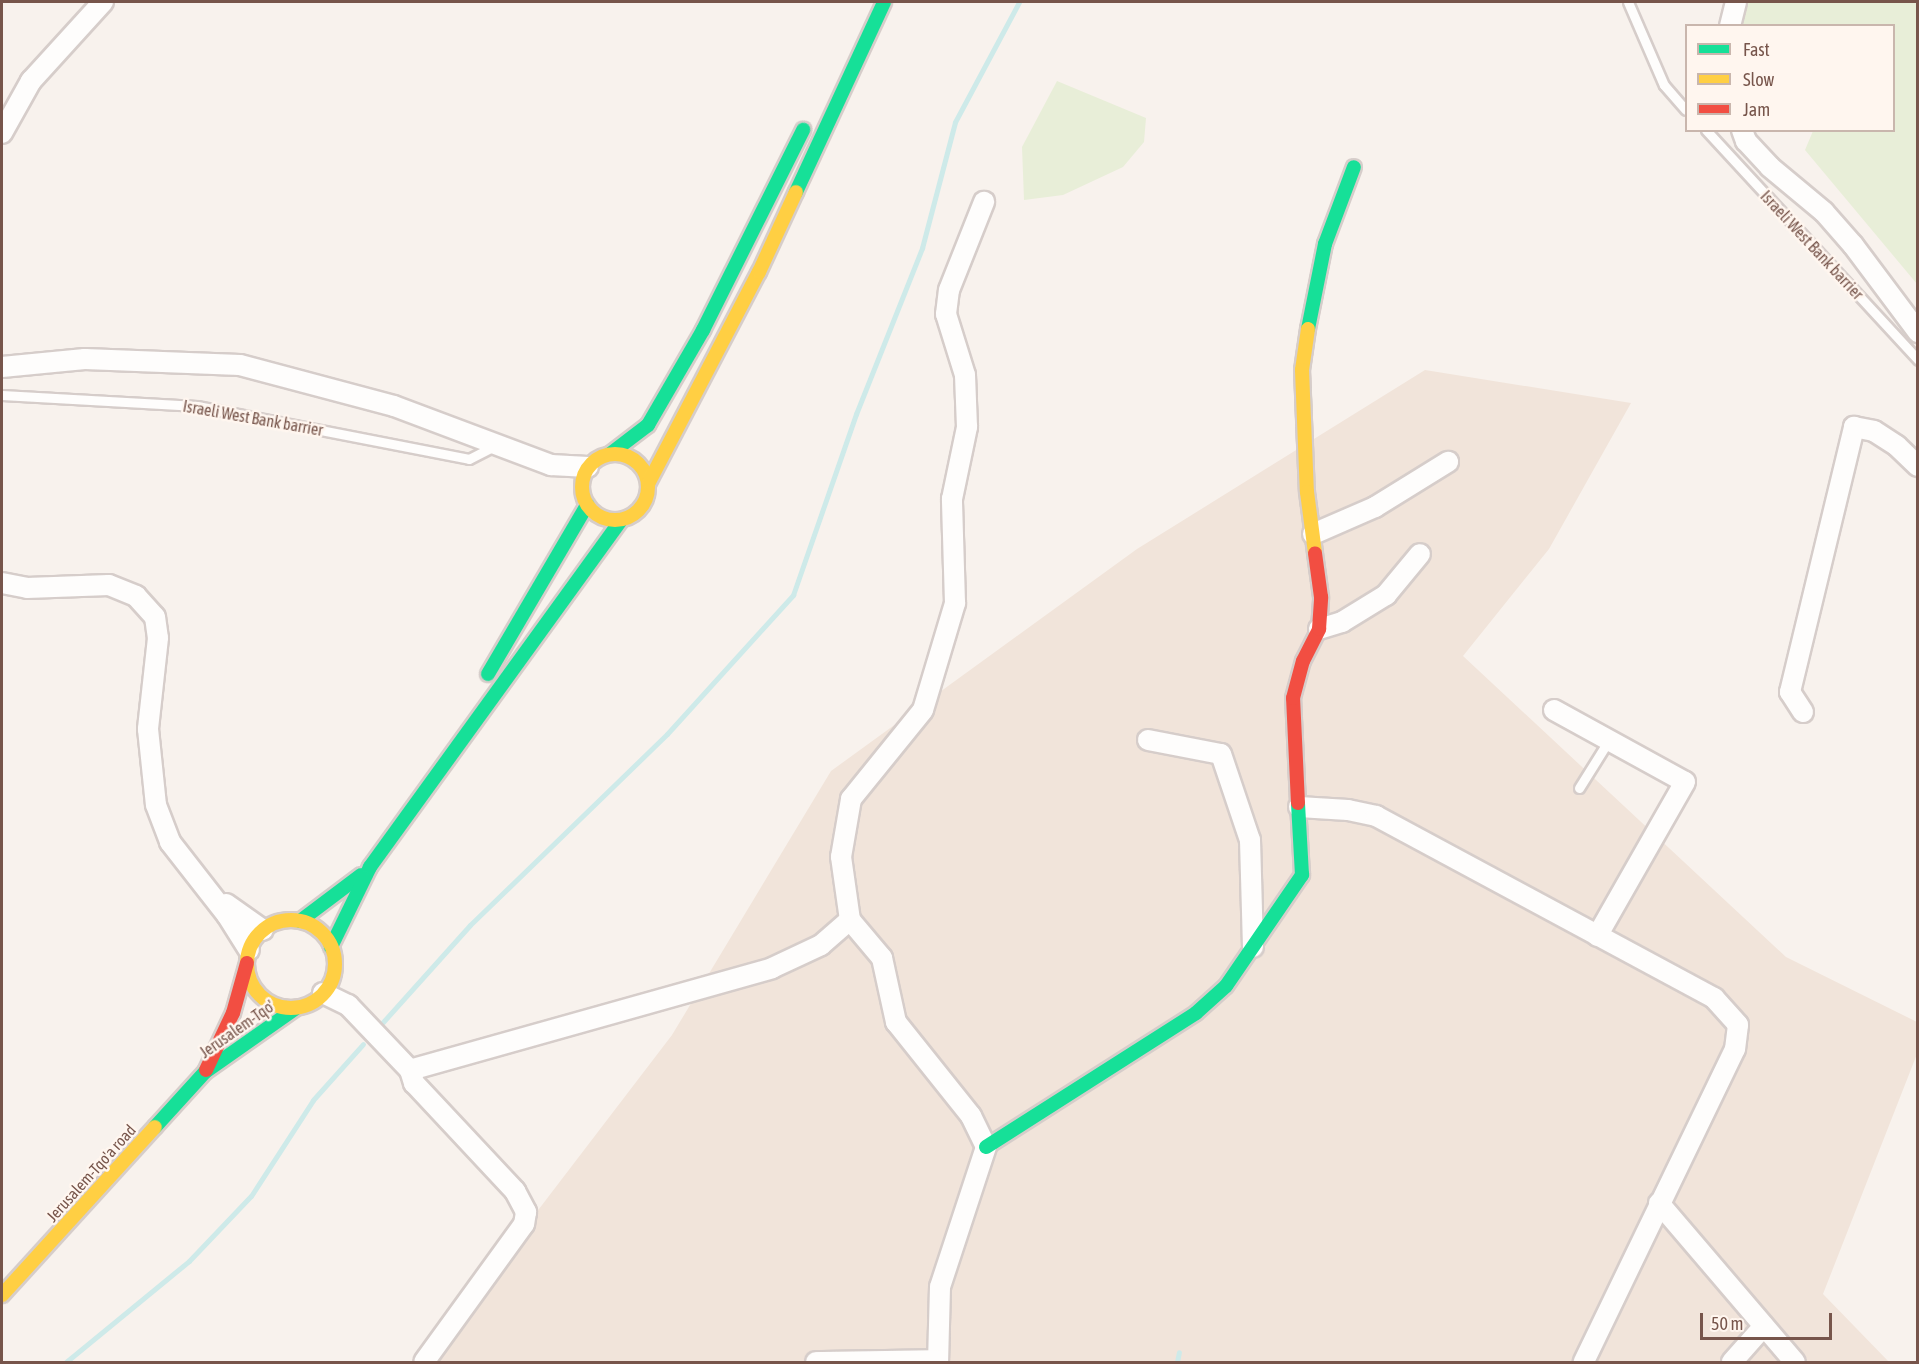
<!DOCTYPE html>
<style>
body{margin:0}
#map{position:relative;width:1919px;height:1364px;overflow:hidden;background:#f8f2ed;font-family:"Asap Condensed",sans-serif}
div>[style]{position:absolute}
.residential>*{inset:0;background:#f1e4da}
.green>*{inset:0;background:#e8eed8}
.stream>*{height:5px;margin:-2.5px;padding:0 2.5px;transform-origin:2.5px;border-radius:2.5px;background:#ceeae9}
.roads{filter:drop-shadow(2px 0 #d6cdca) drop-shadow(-2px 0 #d6cdca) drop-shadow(0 2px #d6cdca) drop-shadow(0 -2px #d6cdca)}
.lane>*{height:9px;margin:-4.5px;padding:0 4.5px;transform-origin:4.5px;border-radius:4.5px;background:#fefdfc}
.street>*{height:20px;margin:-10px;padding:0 10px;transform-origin:10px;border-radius:10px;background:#fefdfc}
.fast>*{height:14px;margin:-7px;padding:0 7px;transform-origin:7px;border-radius:7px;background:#16e098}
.slow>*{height:14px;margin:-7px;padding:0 7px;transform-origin:7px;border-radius:7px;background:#ffcf43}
.slow>.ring{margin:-7px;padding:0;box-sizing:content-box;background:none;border:14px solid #ffcf43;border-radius:50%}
.jam>*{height:14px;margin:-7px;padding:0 7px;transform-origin:7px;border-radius:7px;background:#f24e42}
span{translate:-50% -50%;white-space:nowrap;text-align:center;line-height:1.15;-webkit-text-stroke:5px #fff6ef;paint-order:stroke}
.street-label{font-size:16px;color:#77554b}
.frame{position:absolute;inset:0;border:3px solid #77554b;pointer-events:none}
.legend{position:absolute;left:1685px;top:24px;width:210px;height:108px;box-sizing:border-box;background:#fff6ef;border:2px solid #c9b6ad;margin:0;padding:8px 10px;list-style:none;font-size:18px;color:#77554b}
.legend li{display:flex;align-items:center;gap:12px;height:30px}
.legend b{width:30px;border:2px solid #c9b6ad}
.scale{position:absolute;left:1700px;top:1313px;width:132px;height:27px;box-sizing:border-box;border:3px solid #77554b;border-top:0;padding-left:8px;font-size:18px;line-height:21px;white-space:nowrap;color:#77554b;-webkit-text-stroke:4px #fff6ef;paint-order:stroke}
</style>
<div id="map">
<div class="residential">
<div style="clip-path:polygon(1425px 370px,1631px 403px,1549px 549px,1463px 656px,1786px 957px,1917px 1022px,1917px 1054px,1823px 1294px,1889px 1362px,422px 1362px,672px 1035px,831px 771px,1137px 549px)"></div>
</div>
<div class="green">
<div style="clip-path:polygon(1738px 2px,1917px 2px,1917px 284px,1805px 150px,1813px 131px,1894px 130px,1894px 26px,1740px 25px)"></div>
<div style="clip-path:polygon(1057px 81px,1146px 118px,1144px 142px,1123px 167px,1063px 195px,1024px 200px,1022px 147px)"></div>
</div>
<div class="stream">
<div style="left:383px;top:1022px;width:130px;rotate:-48.1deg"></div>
<div style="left:470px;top:925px;width:274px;rotate:-44.1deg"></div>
<div style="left:667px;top:734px;width:188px;rotate:-47.8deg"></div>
<div style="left:793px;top:595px;width:192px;rotate:-70.8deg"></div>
<div style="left:856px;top:414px;width:179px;rotate:-68.3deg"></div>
<div style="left:922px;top:248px;width:130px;rotate:-75.3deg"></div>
<div style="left:955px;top:122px;width:136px;rotate:-61.9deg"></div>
<div style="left:66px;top:1362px;width:159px;rotate:-39.4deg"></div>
<div style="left:189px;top:1261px;width:90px;rotate:-46.4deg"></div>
<div style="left:251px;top:1196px;width:114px;rotate:-57.1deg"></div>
<div style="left:313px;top:1100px;width:75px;rotate:-48.2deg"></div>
<div style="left:1177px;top:1362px;width:10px;rotate:-79deg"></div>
</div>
<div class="roads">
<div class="lane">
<div style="left:1628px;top:2px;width:90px;rotate:66.6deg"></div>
<div style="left:1664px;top:85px;width:33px;rotate:49deg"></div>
<div style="left:1706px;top:130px;width:313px;rotate:47.3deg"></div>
<div style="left:2px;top:395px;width:195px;rotate:3.2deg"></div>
<div style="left:197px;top:406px;width:277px;rotate:11deg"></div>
<div style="left:469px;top:459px;width:29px;rotate:-27deg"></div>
<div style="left:1579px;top:788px;width:57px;rotate:-58deg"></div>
</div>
<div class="street">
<div style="left:1730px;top:26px;width:25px;rotate:-76deg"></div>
<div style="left:1742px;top:130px;width:12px;rotate:70deg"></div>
<div style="left:1746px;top:141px;width:35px;rotate:47deg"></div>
<div style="left:1770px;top:167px;width:70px;rotate:39.8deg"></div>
<div style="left:1824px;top:212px;width:44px;rotate:48.7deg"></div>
<div style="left:1853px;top:245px;width:109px;rotate:53.2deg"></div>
<div style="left:2px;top:133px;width:60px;rotate:-60.9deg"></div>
<div style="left:31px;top:81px;width:107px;rotate:-47.7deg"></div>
<div style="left:2px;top:367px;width:83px;rotate:-5.5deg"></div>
<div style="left:85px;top:359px;width:155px;rotate:2.2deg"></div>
<div style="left:240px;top:365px;width:159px;rotate:14.9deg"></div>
<div style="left:394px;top:406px;width:168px;rotate:20.6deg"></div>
<div style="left:551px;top:465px;width:37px;rotate:3deg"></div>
<div style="left:1313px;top:534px;width:68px;rotate:-23.5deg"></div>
<div style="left:1375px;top:507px;width:86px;rotate:-31.7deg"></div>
<div style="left:2px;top:583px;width:25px;rotate:11deg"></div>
<div style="left:27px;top:588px;width:82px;rotate:-2.1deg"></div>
<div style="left:109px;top:585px;width:29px;rotate:22deg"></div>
<div style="left:136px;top:596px;width:28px;rotate:48deg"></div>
<div style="left:155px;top:617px;width:21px;rotate:82deg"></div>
<div style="left:158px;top:638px;width:92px;rotate:96.3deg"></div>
<div style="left:148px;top:729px;width:76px;rotate:84deg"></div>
<div style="left:156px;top:805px;width:40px;rotate:69deg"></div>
<div style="left:170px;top:842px;width:93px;rotate:52deg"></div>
<div style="left:227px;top:915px;width:41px;rotate:57.8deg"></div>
<div style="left:1319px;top:629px;width:24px;rotate:-17deg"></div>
<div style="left:1342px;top:622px;width:52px;rotate:-31.5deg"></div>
<div style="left:1386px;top:595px;width:53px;rotate:-50.3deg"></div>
<div style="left:1554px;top:710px;width:149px;rotate:28.8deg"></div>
<div style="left:1685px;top:782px;width:177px;rotate:119.7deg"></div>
<div style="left:1803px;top:712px;width:24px;rotate:-123deg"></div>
<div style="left:1790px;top:692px;width:273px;rotate:-76.4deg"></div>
<div style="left:1854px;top:427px;width:20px;rotate:11deg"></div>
<div style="left:1874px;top:431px;width:27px;rotate:33deg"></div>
<div style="left:1897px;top:446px;width:29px;rotate:44deg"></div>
<div style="left:1148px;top:740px;width:74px;rotate:10.9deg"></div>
<div style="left:1221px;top:754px;width:91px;rotate:71.4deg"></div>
<div style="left:1250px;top:840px;width:107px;rotate:88.4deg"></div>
<div style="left:1299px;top:807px;width:49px;rotate:3.5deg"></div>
<div style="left:1348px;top:810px;width:29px;rotate:12deg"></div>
<div style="left:1376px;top:816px;width:384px;rotate:28.3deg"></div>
<div style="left:1714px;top:998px;width:36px;rotate:48deg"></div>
<div style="left:1738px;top:1025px;width:24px;rotate:97deg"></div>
<div style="left:1735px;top:1049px;width:348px;rotate:115.8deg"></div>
<div style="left:226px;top:904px;width:45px;rotate:35.1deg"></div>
<div style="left:850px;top:920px;width:64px;rotate:-98.1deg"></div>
<div style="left:841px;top:857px;width:59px;rotate:-80.2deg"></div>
<div style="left:851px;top:799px;width:114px;rotate:-51deg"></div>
<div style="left:923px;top:710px;width:112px;rotate:-73.3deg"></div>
<div style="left:955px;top:603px;width:104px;rotate:-91.7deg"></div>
<div style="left:952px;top:499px;width:74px;rotate:-78.2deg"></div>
<div style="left:967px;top:427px;width:52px;rotate:-92.2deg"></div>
<div style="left:965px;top:375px;width:64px;rotate:-107.3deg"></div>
<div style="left:946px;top:314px;width:24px;rotate:-83deg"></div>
<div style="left:949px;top:290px;width:95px;rotate:-68.3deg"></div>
<div style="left:323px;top:993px;width:28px;rotate:26deg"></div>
<div style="left:348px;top:1005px;width:90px;rotate:46.4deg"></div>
<div style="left:410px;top:1070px;width:376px;rotate:-15.7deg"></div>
<div style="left:772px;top:968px;width:54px;rotate:-25.1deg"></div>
<div style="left:821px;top:945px;width:38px;rotate:-41deg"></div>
<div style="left:850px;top:920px;width:50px;rotate:49.9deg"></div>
<div style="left:882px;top:958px;width:66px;rotate:77.7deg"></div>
<div style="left:896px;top:1022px;width:120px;rotate:51.4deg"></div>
<div style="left:971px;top:1116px;width:34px;rotate:64deg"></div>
<div style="left:986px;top:1147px;width:147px;rotate:108.2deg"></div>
<div style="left:940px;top:1287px;width:75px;rotate:91.5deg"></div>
<div style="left:410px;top:1070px;width:14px;rotate:73deg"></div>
<div style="left:414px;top:1083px;width:148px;rotate:46.9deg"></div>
<div style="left:515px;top:1191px;width:24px;rotate:62deg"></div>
<div style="left:526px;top:1212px;width:12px;rotate:99deg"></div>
<div style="left:524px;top:1224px;width:170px;rotate:125.9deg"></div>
<div style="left:1659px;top:1203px;width:209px;rotate:49.5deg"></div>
<div style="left:816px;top:1362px;width:122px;rotate:-0.9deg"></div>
<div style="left:1732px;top:1362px;width:48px;rotate:-48.4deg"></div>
</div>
<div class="fast">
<div style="left:796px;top:192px;width:209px;rotate:-65.1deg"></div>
<div style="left:1308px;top:329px;width:87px;rotate:-78.7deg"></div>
<div style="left:1325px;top:244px;width:82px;rotate:-69.4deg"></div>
<div style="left:610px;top:454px;width:48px;rotate:-37.3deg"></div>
<div style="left:648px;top:425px;width:110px;rotate:-59.9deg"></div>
<div style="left:703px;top:330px;width:224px;rotate:-63.4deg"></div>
<div style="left:488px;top:674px;width:196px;rotate:-59.6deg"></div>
<div style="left:300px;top:921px;width:76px;rotate:-37deg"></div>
<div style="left:331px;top:947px;width:89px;rotate:-64deg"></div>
<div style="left:370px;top:867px;width:428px;rotate:-54.1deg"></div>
<div style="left:155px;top:1127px;width:74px;rotate:-47.7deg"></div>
<div style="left:205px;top:1072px;width:111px;rotate:-35.1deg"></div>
<div style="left:986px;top:1147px;width:249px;rotate:-32.5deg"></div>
<div style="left:1196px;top:1013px;width:40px;rotate:-42deg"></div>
<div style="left:1226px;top:986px;width:135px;rotate:-55.6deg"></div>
<div style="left:1302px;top:875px;width:72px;rotate:-93.2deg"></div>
</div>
<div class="slow">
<div style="left:1308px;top:329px;width:41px;rotate:98.3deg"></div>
<div style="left:1302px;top:370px;width:122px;rotate:87.7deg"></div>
<div style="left:1307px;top:492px;width:62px;rotate:82.5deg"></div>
<div class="ring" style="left:582px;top:454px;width:52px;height:52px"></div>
<div style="left:649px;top:482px;width:237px;rotate:-62.4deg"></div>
<div style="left:759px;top:272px;width:88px;rotate:-65.2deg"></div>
<div class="ring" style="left:247px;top:920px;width:74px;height:74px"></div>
<div style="left:2px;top:1295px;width:227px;rotate:-47.7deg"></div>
</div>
<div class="jam">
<div style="left:1298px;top:803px;width:105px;rotate:-92.7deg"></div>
<div style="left:1293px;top:698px;width:38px;rotate:-75deg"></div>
<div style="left:1303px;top:661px;width:36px;rotate:-63deg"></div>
<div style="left:1319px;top:629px;width:32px;rotate:-86deg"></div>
<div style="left:1321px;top:597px;width:44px;rotate:-97.8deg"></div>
<div style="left:206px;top:1070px;width:63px;rotate:-64.7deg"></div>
<div style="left:233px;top:1013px;width:52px;rotate:-74.4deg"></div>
</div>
</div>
<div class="street-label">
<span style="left:1812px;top:245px;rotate:47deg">Israeli West Bank barrier</span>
<span style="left:253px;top:418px;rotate:10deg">Israeli West Bank barrier</span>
<span style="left:237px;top:1029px;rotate:-35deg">Jerusalem-Tqo'</span>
<span style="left:91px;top:1173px;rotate:-48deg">Jerusalem-Tqo'a road</span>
</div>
<div class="frame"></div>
<ul class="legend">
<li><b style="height:8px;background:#16e098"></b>Fast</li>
<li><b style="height:8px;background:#ffcf43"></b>Slow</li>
<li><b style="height:8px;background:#f24e42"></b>Jam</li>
</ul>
<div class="scale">50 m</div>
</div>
